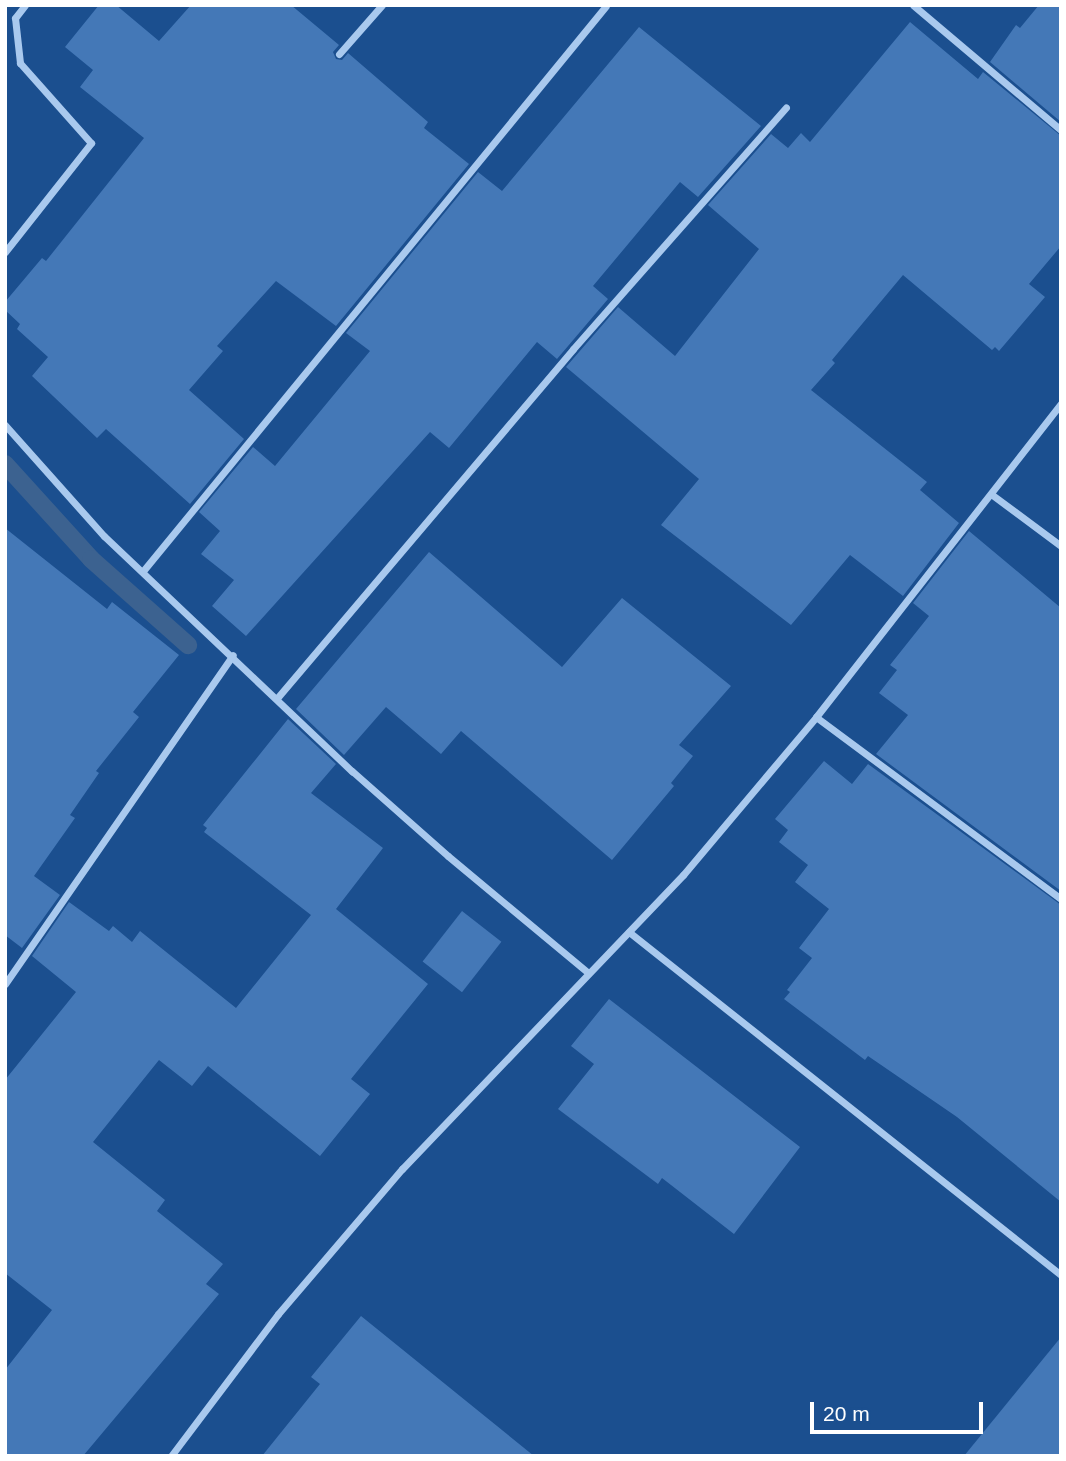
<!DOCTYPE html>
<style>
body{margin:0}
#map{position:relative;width:1066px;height:1461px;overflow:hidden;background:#1b4f8f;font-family:Arial,sans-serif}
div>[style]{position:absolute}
.stream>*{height:18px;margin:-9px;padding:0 9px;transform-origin:9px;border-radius:9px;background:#3c6290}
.building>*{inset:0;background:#4478b7;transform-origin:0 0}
.minor>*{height:7px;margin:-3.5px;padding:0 3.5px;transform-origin:3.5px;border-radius:3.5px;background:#a9c9ee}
span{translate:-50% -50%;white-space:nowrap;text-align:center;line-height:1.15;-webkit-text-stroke:5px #1b4f8f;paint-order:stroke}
.frame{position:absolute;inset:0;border:7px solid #fff;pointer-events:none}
.scale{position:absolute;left:810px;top:1402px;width:173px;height:32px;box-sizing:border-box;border:4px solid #fff;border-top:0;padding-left:9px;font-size:21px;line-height:24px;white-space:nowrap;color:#fff;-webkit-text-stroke:5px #1b4f8f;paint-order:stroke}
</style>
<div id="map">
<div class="stream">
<div style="left:5px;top:464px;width:128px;rotate:47.8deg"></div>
<div style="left:91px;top:559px;width:130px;rotate:41.6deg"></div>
</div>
<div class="building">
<div style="clip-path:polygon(99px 5px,116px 5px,159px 41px,191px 5px,291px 5px,339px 45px,333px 52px,336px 59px,342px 60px,348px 53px,428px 122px,424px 128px,469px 164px,336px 326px,276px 281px,217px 346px,223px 351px,189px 390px,244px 439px,190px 504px,106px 429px,97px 438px,32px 376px,48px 357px,17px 329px,20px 324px,5px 310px,5px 302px,42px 258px,46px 261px,144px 138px,80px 87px,93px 70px,65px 47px)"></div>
<div style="clip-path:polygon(1039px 5px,1061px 5px,1061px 122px,990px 62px,1016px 25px,1020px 28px)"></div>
<div style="clip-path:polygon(910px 22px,978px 79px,983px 72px,1061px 136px,1061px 246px,1029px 284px,1045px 297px,999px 351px,995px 347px,992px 350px,903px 275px,832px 360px,835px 363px,811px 390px,927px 482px,920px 490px,959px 523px,903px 596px,850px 555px,791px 625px,661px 525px,699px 479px,566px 367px,618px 307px,675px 356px,759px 249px,708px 205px,771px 134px,788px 148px,801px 133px,810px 142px)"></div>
<div style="clip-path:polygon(639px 27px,761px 126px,698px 197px,680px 182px,593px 286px,608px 299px,557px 359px,537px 342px,449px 448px,430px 432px,246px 636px,212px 606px,234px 580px,201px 554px,220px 531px,199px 512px,253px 447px,275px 466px,370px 351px,346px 333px,478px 172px,502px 191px)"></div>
<div style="clip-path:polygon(5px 528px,107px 609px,112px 602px,179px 655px,133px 712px,139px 717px,96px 771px,99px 773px,70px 815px,75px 818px,34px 876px,60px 895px,22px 948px,5px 935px)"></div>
<div style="clip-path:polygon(969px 531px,1061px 608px,1061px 891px,876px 754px,908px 715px,879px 693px,897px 670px,890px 665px,929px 616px,913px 603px)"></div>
<div style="clip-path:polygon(429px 552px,562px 667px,622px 598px,731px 686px,679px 745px,693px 756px,671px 783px,674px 786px,612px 860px,461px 731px,441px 754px,386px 707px,344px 755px,296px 709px)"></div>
<div style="clip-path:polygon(288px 719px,336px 764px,311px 793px,383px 848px,336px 909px,428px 984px,351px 1079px,370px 1094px,320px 1156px,208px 1066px,192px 1086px,159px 1060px,93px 1142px,165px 1200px,157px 1211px,223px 1264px,206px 1284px,219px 1294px,83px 1456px,5px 1456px,5px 1370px,52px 1310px,5px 1273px,5px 1080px,76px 992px,32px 956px,69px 902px,109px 931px,113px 926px,132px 942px,140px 931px,236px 1008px,311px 915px,204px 832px,207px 828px,203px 825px)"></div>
<div style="clip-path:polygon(824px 761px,852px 784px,868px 764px,1061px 905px,1061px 1202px,957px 1117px,868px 1056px,865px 1060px,784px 999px,790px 992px,787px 990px,812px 958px,799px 948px,829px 909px,795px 882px,808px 865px,779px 842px,788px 830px,775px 819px)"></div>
<div style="left:462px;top:911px;width:50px;height:64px;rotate:38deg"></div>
<div style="clip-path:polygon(609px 999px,800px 1147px,734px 1234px,662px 1178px,658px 1184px,558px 1109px,594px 1064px,571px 1046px)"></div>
<div style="clip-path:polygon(361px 1316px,534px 1456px,262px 1456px,320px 1384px,311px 1377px)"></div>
<div style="clip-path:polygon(1061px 1337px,1061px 1456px,964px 1456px)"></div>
</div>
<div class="minor">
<div style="left:913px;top:5px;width:194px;rotate:40.2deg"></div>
<div style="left:339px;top:54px;width:65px;rotate:-48.7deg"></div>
<div style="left:5px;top:252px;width:139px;rotate:-51.7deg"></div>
<div style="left:91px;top:143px;width:107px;rotate:-131.6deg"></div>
<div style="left:20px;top:63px;width:45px;rotate:-96.3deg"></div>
<div style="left:15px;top:18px;width:16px;rotate:-52deg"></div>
<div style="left:5px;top:425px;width:149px;rotate:48.3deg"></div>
<div style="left:104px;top:536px;width:342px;rotate:43.5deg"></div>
<div style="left:352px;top:771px;width:128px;rotate:41.5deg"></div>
<div style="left:448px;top:856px;width:181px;rotate:39.8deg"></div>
<div style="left:991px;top:494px;width:87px;rotate:36.6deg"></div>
<div style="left:143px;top:571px;width:730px;rotate:-50.67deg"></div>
<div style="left:278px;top:697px;width:456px;rotate:-49.7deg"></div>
<div style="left:573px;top:349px;width:322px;rotate:-48.6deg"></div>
<div style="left:816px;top:717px;width:305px;rotate:36.6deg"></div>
<div style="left:629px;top:932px;width:552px;rotate:38.45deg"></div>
<div style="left:5px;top:984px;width:400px;rotate:-55.3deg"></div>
<div style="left:171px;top:1456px;width:178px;rotate:-53deg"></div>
<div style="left:278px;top:1314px;width:191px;rotate:-49.5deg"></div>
<div style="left:402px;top:1169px;width:407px;rotate:-46.3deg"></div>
<div style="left:683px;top:875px;width:207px;rotate:-49.9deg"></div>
<div style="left:816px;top:717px;width:398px;rotate:-52deg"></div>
</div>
<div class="frame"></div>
<div class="scale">20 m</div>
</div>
